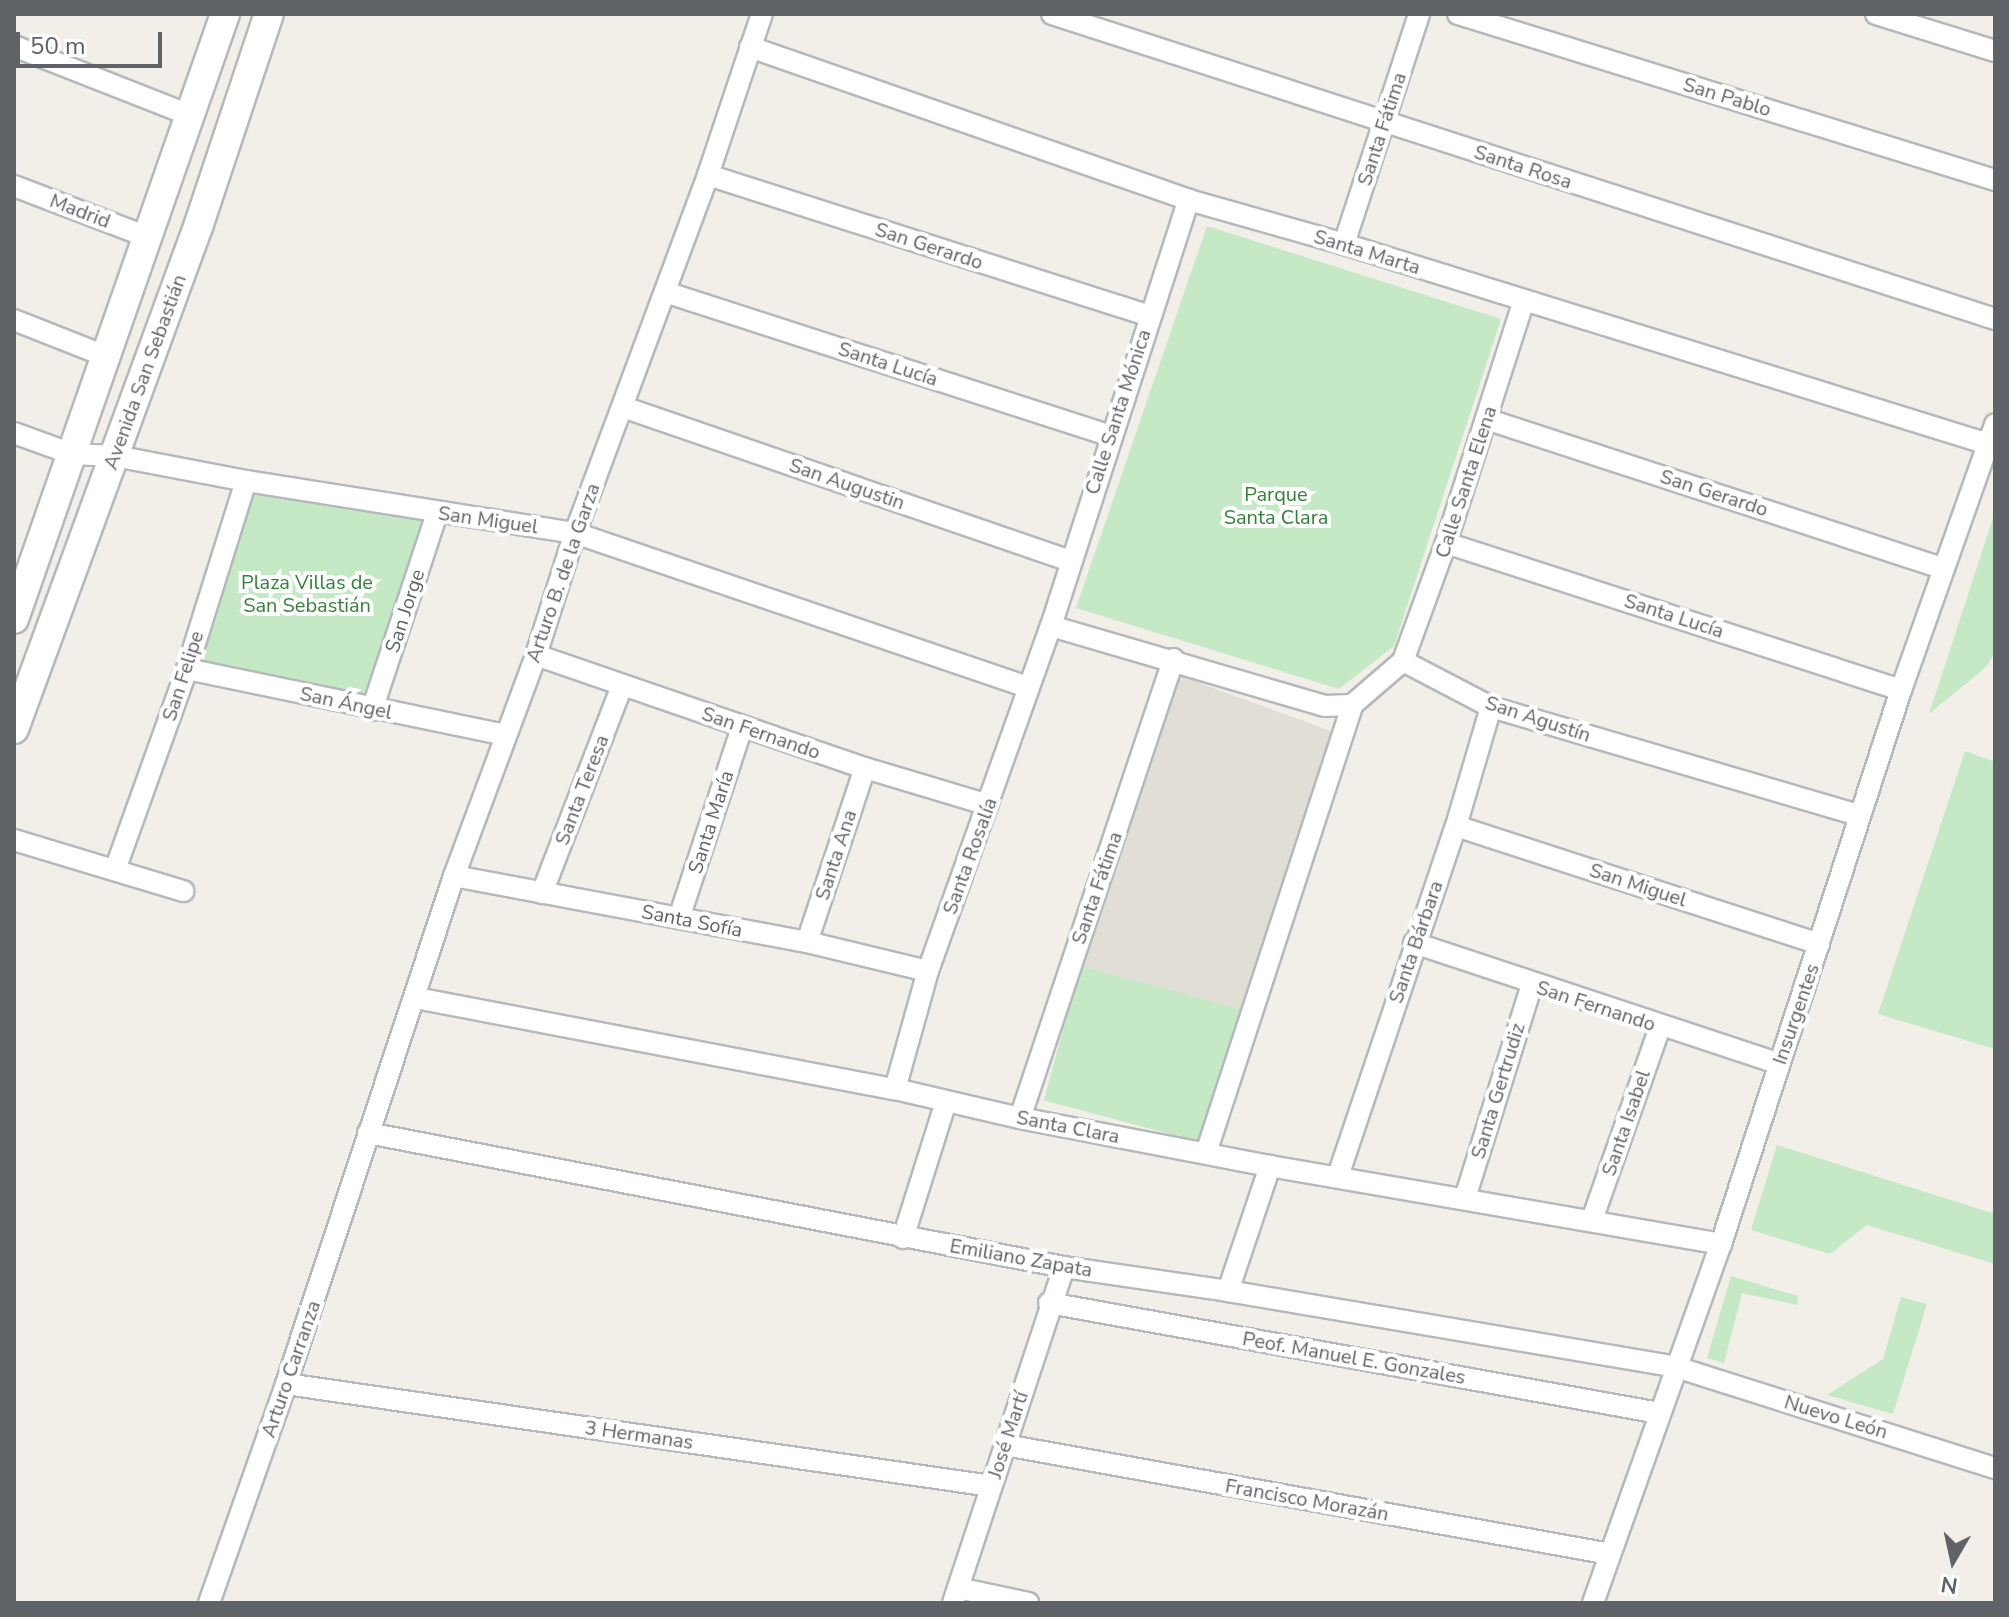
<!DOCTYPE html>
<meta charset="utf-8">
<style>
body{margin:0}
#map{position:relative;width:2009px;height:1617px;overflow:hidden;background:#f1efe8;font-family:"Nunito Sans",sans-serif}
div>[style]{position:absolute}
.education>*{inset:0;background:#e1ded6;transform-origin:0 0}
.green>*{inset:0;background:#c5e8c5;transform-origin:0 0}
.roads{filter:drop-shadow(2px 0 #b5b8bc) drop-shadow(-2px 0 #b5b8bc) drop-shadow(0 2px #b5b8bc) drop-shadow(0 -2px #b5b8bc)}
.minor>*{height:20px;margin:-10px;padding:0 10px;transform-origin:10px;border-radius:10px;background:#fff}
.secondary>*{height:28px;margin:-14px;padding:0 14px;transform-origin:14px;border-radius:14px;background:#fff}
span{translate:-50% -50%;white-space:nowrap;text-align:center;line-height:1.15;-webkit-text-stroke:8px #fff;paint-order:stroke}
.street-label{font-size:20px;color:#5f6368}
.park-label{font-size:20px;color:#348238}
.frame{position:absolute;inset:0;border:16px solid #5f6368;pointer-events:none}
.north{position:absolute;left:1913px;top:1521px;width:80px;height:80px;-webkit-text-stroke:6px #fff;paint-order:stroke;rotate:189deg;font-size:22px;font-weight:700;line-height:32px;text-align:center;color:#5f6368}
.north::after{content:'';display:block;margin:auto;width:28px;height:36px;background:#5f6368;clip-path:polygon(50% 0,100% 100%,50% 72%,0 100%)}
.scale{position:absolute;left:16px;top:32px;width:146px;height:36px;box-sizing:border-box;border:4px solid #5f6368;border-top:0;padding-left:10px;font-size:24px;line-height:28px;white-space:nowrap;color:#5f6368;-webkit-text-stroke:6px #fff;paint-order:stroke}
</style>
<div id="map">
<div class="education">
<div style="left:1172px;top:673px;width:179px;height:307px;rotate:20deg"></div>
</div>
<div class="green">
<div style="clip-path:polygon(1207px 226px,1501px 319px,1394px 646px,1339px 689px,1076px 608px)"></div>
<div style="clip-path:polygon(250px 485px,423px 518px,370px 699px,193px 661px)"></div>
<div style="clip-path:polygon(1995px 512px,1995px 652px,1986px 667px,1929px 714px)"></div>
<div style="clip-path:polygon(1965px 751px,1995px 762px,1995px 1049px,1878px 1014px)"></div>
<div style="left:1080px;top:966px;width:167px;height:139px;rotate:15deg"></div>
<div style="clip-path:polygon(1777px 1145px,1995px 1214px,1995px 1264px,1867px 1225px,1830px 1254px,1751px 1230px)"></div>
<div style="clip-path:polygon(1731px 1276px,1798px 1296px,1797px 1305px,1742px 1293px,1724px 1363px,1707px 1358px)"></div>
<div style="clip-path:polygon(1901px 1297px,1927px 1304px,1893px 1414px,1827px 1395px,1883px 1359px)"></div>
</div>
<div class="roads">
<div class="minor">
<div style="left:1052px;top:14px;width:991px;rotate:17.92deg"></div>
<div style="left:1458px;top:14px;width:562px;rotate:17.18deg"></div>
<div style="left:1876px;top:14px;width:125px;rotate:17.3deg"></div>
<div style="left:14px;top:46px;width:188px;rotate:21.5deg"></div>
<div style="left:750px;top:47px;width:465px;rotate:19.2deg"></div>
<div style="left:1189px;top:200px;width:161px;rotate:15.8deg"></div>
<div style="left:1344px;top:244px;width:674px;rotate:17.25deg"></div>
<div style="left:708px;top:175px;width:463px;rotate:17.7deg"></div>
<div style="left:14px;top:186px;width:140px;rotate:20.9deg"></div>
<div style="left:1344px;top:244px;width:242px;rotate:-71.9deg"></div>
<div style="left:665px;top:292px;width:468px;rotate:17.9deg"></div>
<div style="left:14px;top:320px;width:96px;rotate:21.5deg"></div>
<div style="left:623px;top:407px;width:474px;rotate:19deg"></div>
<div style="left:1486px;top:419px;width:481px;rotate:18.1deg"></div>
<div style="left:14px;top:433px;width:62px;rotate:19.9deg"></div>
<div style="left:72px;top:454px;width:43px;rotate:2.7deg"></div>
<div style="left:115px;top:456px;width:133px;rotate:10.8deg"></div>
<div style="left:246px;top:481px;width:333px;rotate:9deg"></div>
<div style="left:575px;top:533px;width:478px;rotate:18.8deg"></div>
<div style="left:1446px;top:543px;width:478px;rotate:17.9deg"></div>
<div style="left:1051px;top:626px;width:284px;rotate:16.3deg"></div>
<div style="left:1324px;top:706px;width:28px;rotate:-2deg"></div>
<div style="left:1352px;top:705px;width:67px;rotate:-40.8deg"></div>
<div style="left:1403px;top:661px;width:126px;rotate:-70deg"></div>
<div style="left:1446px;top:543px;width:255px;rotate:-72.2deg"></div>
<div style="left:536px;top:655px;width:348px;rotate:19deg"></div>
<div style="left:865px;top:768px;width:128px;rotate:16.7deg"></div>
<div style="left:1403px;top:661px;width:99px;rotate:27.6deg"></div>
<div style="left:1491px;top:707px;width:384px;rotate:16.4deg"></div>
<div style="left:187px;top:669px;width:325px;rotate:11.7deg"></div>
<div style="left:372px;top:710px;width:207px;rotate:-71.7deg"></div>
<div style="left:1456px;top:826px;width:382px;rotate:18deg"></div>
<div style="left:14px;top:840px;width:177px;rotate:16.8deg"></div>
<div style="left:115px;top:870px;width:214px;rotate:-70.3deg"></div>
<div style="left:187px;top:669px;width:197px;rotate:-72.6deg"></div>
<div style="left:454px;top:876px;width:359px;rotate:10.6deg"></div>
<div style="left:807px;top:942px;width:124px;rotate:13.5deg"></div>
<div style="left:542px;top:893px;width:222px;rotate:-68.9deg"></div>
<div style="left:679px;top:918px;width:201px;rotate:-71.7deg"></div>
<div style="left:807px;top:942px;width:183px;rotate:-71.6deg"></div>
<div style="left:1414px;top:943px;width:385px;rotate:18.3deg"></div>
<div style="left:416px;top:998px;width:488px;rotate:10.8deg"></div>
<div style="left:895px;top:1089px;width:128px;rotate:13.1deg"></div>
<div style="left:1020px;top:1118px;width:255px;rotate:10.9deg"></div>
<div style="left:1270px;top:1166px;width:458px;rotate:9.8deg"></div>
<div style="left:895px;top:1089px;width:123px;rotate:-74.4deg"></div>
<div style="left:928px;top:971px;width:366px;rotate:-70.4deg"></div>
<div style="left:1051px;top:626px;width:448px;rotate:-72.1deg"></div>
<div style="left:1020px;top:1118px;width:484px;rotate:-71.5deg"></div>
<div style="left:368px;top:1133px;width:709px;rotate:10.9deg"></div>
<div style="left:1064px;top:1267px;width:166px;rotate:8.3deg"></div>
<div style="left:1228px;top:1291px;width:454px;rotate:9.6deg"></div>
<div style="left:1676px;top:1367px;width:335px;rotate:17.6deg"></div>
<div style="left:1206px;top:1153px;width:471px;rotate:-71.9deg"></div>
<div style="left:1338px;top:1176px;width:369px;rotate:-71.4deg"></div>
<div style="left:1456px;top:826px;width:124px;rotate:-73.6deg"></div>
<div style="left:1465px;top:1198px;width:224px;rotate:-72.6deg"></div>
<div style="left:1592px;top:1220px;width:205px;rotate:-70.6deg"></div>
<div style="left:903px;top:1238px;width:143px;rotate:-72.5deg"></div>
<div style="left:1228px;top:1291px;width:132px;rotate:-71.4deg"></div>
<div style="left:1049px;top:1303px;width:620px;rotate:10.22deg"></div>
<div style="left:286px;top:1384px;width:712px;rotate:8.23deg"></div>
<div style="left:1005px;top:1445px;width:615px;rotate:10.21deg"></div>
<div style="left:958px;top:1588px;width:72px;rotate:12.1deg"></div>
<div style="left:209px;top:1603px;width:232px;rotate:-70.6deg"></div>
<div style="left:286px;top:1384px;width:535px;rotate:-71.7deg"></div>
<div style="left:454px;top:876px;width:236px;rotate:-69.6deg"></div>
<div style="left:536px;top:655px;width:128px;rotate:-72.3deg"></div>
<div style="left:575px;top:533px;width:382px;rotate:-69.6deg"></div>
<div style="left:708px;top:175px;width:170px;rotate:-71.5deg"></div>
<div style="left:953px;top:1603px;width:354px;rotate:-71.7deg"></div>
<div style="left:1593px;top:1603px;width:381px;rotate:-70.4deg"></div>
<div style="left:1721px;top:1244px;width:583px;rotate:-72deg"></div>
<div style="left:1901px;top:690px;width:282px;rotate:-70.5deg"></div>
</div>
<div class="secondary">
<div style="left:14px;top:619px;width:641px;rotate:-70.77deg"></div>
<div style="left:14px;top:729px;width:538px;rotate:-69.88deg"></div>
<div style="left:199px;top:224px;width:221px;rotate:-71.6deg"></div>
</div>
</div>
<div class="street-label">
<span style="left:1727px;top:97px;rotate:17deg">San Pablo</span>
<span style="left:1382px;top:129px;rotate:-72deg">Santa Fátima</span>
<span style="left:1523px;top:167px;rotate:18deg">Santa Rosa</span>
<span style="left:80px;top:211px;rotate:21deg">Madrid</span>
<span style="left:929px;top:246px;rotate:18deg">San Gerardo</span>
<span style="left:1367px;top:252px;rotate:17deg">Santa Marta</span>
<span style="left:888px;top:364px;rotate:18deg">Santa Lucía</span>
<span style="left:145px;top:372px;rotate:-70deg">Avenida San Sebastián</span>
<span style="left:1118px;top:412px;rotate:-72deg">Calle Santa Mónica</span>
<span style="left:1466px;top:482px;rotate:-72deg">Calle Santa Elena</span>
<span style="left:847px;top:484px;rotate:19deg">San Augustin</span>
<span style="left:1714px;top:493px;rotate:18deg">San Gerardo</span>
<span style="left:488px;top:520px;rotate:8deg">San Miguel</span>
<span style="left:563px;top:573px;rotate:-71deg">Arturo B. de la Garza</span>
<span style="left:405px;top:611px;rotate:-72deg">San Jorge</span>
<span style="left:1674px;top:616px;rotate:18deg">Santa Lucía</span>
<span style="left:183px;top:676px;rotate:-72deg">San Felipe</span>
<span style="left:346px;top:703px;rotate:12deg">San Ángel</span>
<span style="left:1538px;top:719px;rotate:18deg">San Agustín</span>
<span style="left:761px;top:733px;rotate:19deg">San Fernando</span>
<span style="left:582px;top:790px;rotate:-69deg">Santa Teresa</span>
<span style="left:711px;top:822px;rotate:-72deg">Santa María</span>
<span style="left:836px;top:855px;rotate:-72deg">Santa Ana</span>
<span style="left:970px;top:856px;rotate:-70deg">Santa Rosalía</span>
<span style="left:1638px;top:885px;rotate:18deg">San Miguel</span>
<span style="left:1097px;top:888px;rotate:-71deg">Santa Fátima</span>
<span style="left:692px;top:921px;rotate:11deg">Santa Sofía</span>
<span style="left:1416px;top:942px;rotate:-71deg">Santa Bárbara</span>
<span style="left:1596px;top:1006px;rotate:18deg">San Fernando</span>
<span style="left:1796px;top:1014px;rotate:-71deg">Insurgentes</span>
<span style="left:1498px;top:1091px;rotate:-73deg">Santa Gertrudiz</span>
<span style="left:1626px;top:1123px;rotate:-71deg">Santa Isabel</span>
<span style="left:1068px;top:1127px;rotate:11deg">Santa Clara</span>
<span style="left:1021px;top:1258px;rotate:10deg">Emiliano Zapata</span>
<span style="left:1354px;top:1358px;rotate:10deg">Peof. Manuel E. Gonzales</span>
<span style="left:291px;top:1369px;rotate:-71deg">Arturo Carranza</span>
<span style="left:1836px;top:1417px;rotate:17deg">Nuevo León</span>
<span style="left:639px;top:1435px;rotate:8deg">3 Hermanas</span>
<span style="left:1008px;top:1435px;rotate:-72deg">José Martí</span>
<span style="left:1307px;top:1500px;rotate:10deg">Francisco Morazán</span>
</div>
<div class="park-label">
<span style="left:1276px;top:506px">Parque<br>Santa Clara</span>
<span style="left:307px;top:594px">Plaza Villas de<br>San Sebastián</span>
</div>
<div class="frame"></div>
<div class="north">N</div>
<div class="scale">50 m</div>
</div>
